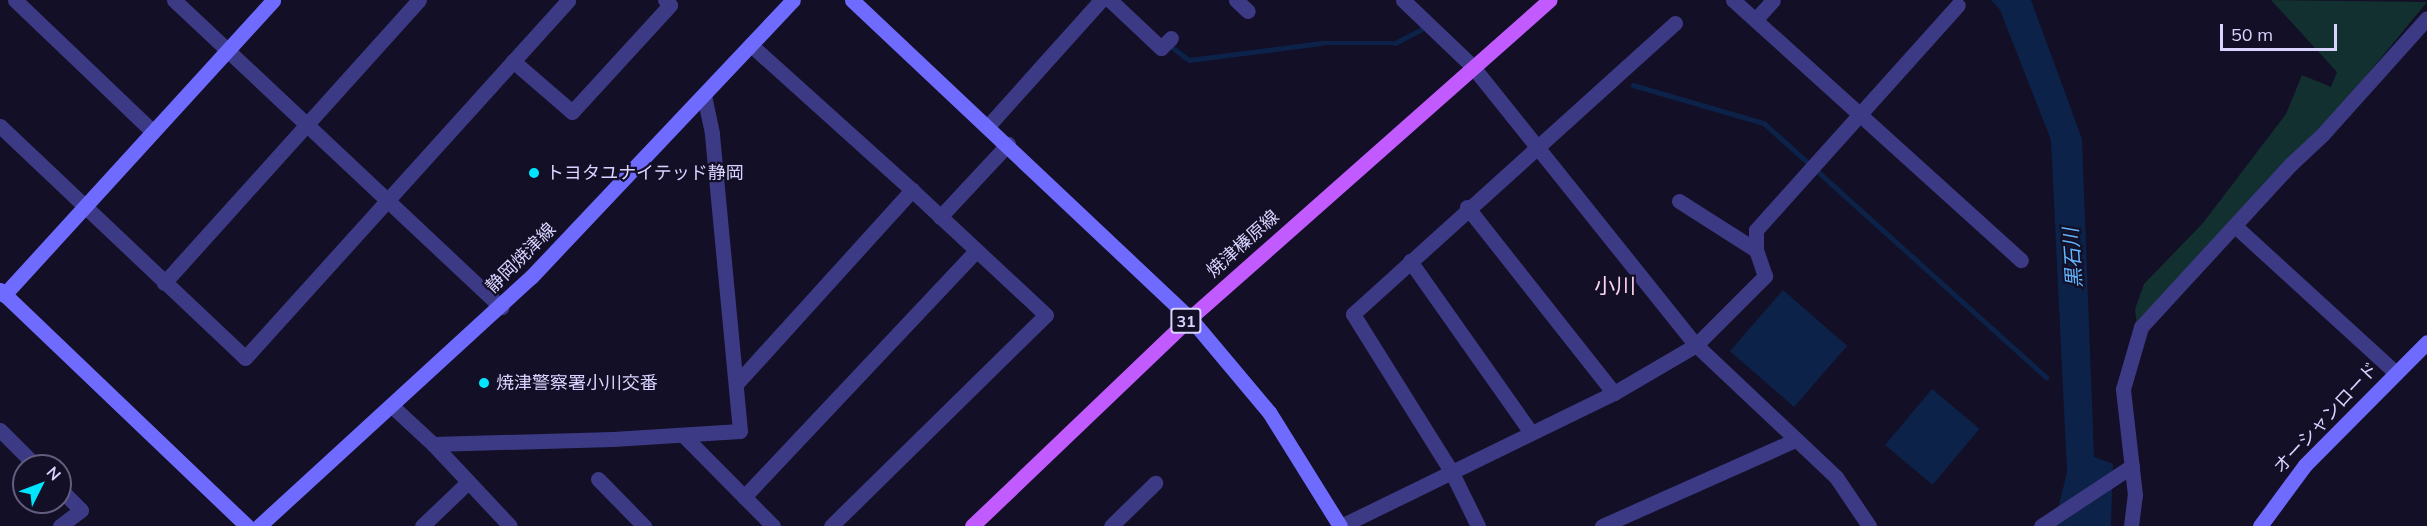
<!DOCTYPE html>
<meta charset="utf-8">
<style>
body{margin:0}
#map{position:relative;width:2427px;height:526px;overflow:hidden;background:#130f26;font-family:Mulish,"Noto Sans JP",sans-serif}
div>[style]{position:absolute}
.green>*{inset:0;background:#12302f}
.water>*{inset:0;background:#0c2248;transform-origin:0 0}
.stream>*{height:4.5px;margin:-2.25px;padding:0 2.25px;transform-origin:2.25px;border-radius:2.25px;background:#0c2248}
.street>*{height:15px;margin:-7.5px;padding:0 7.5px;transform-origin:7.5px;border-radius:7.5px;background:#3d3a85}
.secondary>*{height:15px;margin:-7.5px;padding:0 7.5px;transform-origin:7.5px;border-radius:7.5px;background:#6f6bff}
.primary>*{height:15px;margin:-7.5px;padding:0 7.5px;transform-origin:7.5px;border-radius:7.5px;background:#c25bff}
.dots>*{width:16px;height:16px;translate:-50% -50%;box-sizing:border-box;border:3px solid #130f26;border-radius:50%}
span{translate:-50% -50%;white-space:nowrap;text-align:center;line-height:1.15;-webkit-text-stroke:4.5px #130f26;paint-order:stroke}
.shield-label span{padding:2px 4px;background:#130f26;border:2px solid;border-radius:4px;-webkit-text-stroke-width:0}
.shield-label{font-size:16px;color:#d9d4ff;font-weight:700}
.poi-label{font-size:18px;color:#d9d4ff}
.left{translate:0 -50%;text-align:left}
.street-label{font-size:18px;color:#d9d4ff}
.water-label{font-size:20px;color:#62b6ff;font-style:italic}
.quarter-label{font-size:21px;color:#ffd6f0}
.north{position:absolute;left:12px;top:454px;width:60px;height:60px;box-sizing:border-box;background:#130f26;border:2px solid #625e7d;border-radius:50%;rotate:48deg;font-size:16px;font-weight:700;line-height:24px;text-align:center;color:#d9d4ff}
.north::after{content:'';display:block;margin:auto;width:21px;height:27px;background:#00e5ff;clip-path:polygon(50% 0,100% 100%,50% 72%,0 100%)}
.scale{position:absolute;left:2220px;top:24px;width:117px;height:27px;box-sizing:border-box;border:3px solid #d9d4ff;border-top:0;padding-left:8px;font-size:18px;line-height:21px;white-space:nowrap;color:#d9d4ff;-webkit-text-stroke:4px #130f26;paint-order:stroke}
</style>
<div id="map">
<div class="green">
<div style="clip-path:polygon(2271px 0,2427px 2px,2334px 115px,2137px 326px,2135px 309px,2144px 284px,2203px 223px,2286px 114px,2302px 75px,2331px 87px,2337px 72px)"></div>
</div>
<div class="water">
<div style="clip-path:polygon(1991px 0,2031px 0,2082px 139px,2094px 457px,2113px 464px,2111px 526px,2054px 526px,2067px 472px,2051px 140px,2000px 10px)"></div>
<div style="left:1783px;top:290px;width:85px;height:81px;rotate:41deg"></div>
<div style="left:1932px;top:389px;width:62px;height:73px;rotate:40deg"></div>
</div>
<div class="stream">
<div style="left:1168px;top:44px;width:26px;rotate:37deg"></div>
<div style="left:1189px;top:60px;width:133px;rotate:-7.3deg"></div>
<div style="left:1321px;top:43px;width:74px"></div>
<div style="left:1395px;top:43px;width:29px;rotate:-27deg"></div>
<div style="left:1633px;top:85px;width:136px;rotate:16.2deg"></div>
<div style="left:1764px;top:123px;width:380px;rotate:42deg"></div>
</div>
<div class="street">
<div style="left:15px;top:0;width:190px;rotate:43.7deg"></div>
<div style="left:174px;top:0;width:449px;rotate:43.2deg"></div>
<div style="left:1110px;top:0;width:70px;rotate:43.3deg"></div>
<div style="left:1161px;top:48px;width:14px;rotate:-45deg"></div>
<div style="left:1236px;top:0;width:16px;rotate:43deg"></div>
<div style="left:1403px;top:0;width:97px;rotate:43.7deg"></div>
<div style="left:1473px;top:67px;width:356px;rotate:51.3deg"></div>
<div style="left:1696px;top:345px;width:192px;rotate:43.3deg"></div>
<div style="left:1836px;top:477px;width:59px;rotate:56deg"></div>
<div style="left:1733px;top:0;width:388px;rotate:42.1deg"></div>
<div style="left:1756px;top:19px;width:25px;rotate:-48deg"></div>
<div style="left:513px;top:61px;width:78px;rotate:40.8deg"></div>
<div style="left:572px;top:112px;width:145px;rotate:-47.5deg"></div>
<div style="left:670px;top:5px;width:7px;rotate:-135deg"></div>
<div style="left:0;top:126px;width:337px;rotate:43.4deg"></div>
<div style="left:245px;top:358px;width:482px;rotate:-47.9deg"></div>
<div style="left:988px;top:126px;width:169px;rotate:-48.1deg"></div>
<div style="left:1679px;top:201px;width:91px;rotate:32.5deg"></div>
<div style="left:1467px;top:207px;width:237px;rotate:51.7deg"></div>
<div style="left:940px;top:217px;width:100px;rotate:-47deg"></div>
<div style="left:2235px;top:226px;width:218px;rotate:42.4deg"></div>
<div style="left:1410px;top:261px;width:208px;rotate:54.8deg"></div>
<div style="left:164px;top:283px;width:381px;rotate:-48deg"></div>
<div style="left:737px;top:383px;width:261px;rotate:-47.8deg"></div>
<div style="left:912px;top:190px;width:217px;rotate:-138deg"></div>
<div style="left:393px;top:407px;width:54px;rotate:42.8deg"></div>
<div style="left:433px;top:444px;width:180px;rotate:-1.6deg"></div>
<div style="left:613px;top:439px;width:127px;rotate:-3.6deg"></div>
<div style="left:740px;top:431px;width:299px;rotate:-95.4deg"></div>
<div style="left:712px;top:133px;width:38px;rotate:-102deg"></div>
<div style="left:0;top:430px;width:51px;rotate:45deg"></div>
<div style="left:683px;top:435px;width:128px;rotate:45.3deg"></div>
<div style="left:433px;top:444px;width:112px;rotate:46.8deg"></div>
<div style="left:598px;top:479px;width:66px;rotate:45.6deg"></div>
<div style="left:744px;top:497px;width:338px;rotate:-46.7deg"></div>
<div style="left:60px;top:526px;width:26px;rotate:-37deg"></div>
<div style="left:81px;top:510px;width:30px;rotate:-135deg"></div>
<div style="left:422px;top:526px;width:62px;rotate:-43.7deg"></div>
<div style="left:831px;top:526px;width:301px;rotate:-44.5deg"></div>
<div style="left:1046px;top:315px;width:183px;rotate:-137deg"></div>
<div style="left:1111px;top:526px;width:62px;rotate:-44.3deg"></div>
<div style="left:1341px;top:526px;width:304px;rotate:-26deg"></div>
<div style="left:1614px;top:393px;width:95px;rotate:-30.3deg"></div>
<div style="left:1696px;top:345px;width:98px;rotate:-45deg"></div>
<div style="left:1765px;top:276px;width:28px;rotate:-109deg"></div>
<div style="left:1756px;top:250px;width:20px;rotate:-90deg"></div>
<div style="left:1756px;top:230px;width:302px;rotate:-48.1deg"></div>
<div style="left:1478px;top:526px;width:61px;rotate:-116.1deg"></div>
<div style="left:1451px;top:471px;width:185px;rotate:-122deg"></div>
<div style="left:1353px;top:314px;width:434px;rotate:-42.1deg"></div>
<div style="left:1602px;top:526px;width:211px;rotate:-24deg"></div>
<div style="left:2041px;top:526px;width:109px;rotate:-33.4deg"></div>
<div style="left:2131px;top:526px;width:31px;rotate:-83deg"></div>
<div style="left:2135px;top:495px;width:107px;rotate:-96.5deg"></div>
<div style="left:2123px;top:389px;width:65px;rotate:-73.8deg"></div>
<div style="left:2141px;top:327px;width:222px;rotate:-47.4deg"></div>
<div style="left:2291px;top:164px;width:42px;rotate:-43.1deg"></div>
<div style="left:2322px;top:135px;width:157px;rotate:-48.1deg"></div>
</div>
<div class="secondary">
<div style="left:852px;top:0;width:464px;rotate:43.3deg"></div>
<div style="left:1190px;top:318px;width:123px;rotate:50deg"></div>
<div style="left:1269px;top:412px;width:134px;rotate:58.1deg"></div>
<div style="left:0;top:290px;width:342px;rotate:43.7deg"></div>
<div style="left:4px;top:295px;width:399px;rotate:-47.6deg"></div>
<div style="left:259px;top:526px;width:369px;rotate:-42.5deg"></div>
<div style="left:531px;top:277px;width:381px;rotate:-46.6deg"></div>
<div style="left:2260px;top:526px;width:76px;rotate:-53.6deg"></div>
<div style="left:2305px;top:465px;width:173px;rotate:-45.2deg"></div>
</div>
<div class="primary">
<div style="left:972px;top:526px;width:301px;rotate:-43.7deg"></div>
<div style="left:1190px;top:318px;width:480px;rotate:-41.5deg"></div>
</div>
<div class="dots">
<div style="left:534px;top:173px;background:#00e5ff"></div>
<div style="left:484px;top:383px;background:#00e5ff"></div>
</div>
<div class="shield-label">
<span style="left:1186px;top:321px">31</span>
</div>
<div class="poi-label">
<span class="left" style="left:546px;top:173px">トヨタユナイテッド静岡</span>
<span class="left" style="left:496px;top:383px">焼津警察署小川交番</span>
</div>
<div class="street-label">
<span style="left:1243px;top:244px;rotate:-42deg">焼津榛原線</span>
<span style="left:521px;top:258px;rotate:-45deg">静岡焼津線</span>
<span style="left:2326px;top:418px;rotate:-47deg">オーシャンロード</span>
</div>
<div class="water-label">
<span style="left:2072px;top:258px;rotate:-94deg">黒石川</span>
</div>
<div class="quarter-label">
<span style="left:1615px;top:285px">小川</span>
</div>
<div class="north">N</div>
<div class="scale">50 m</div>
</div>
